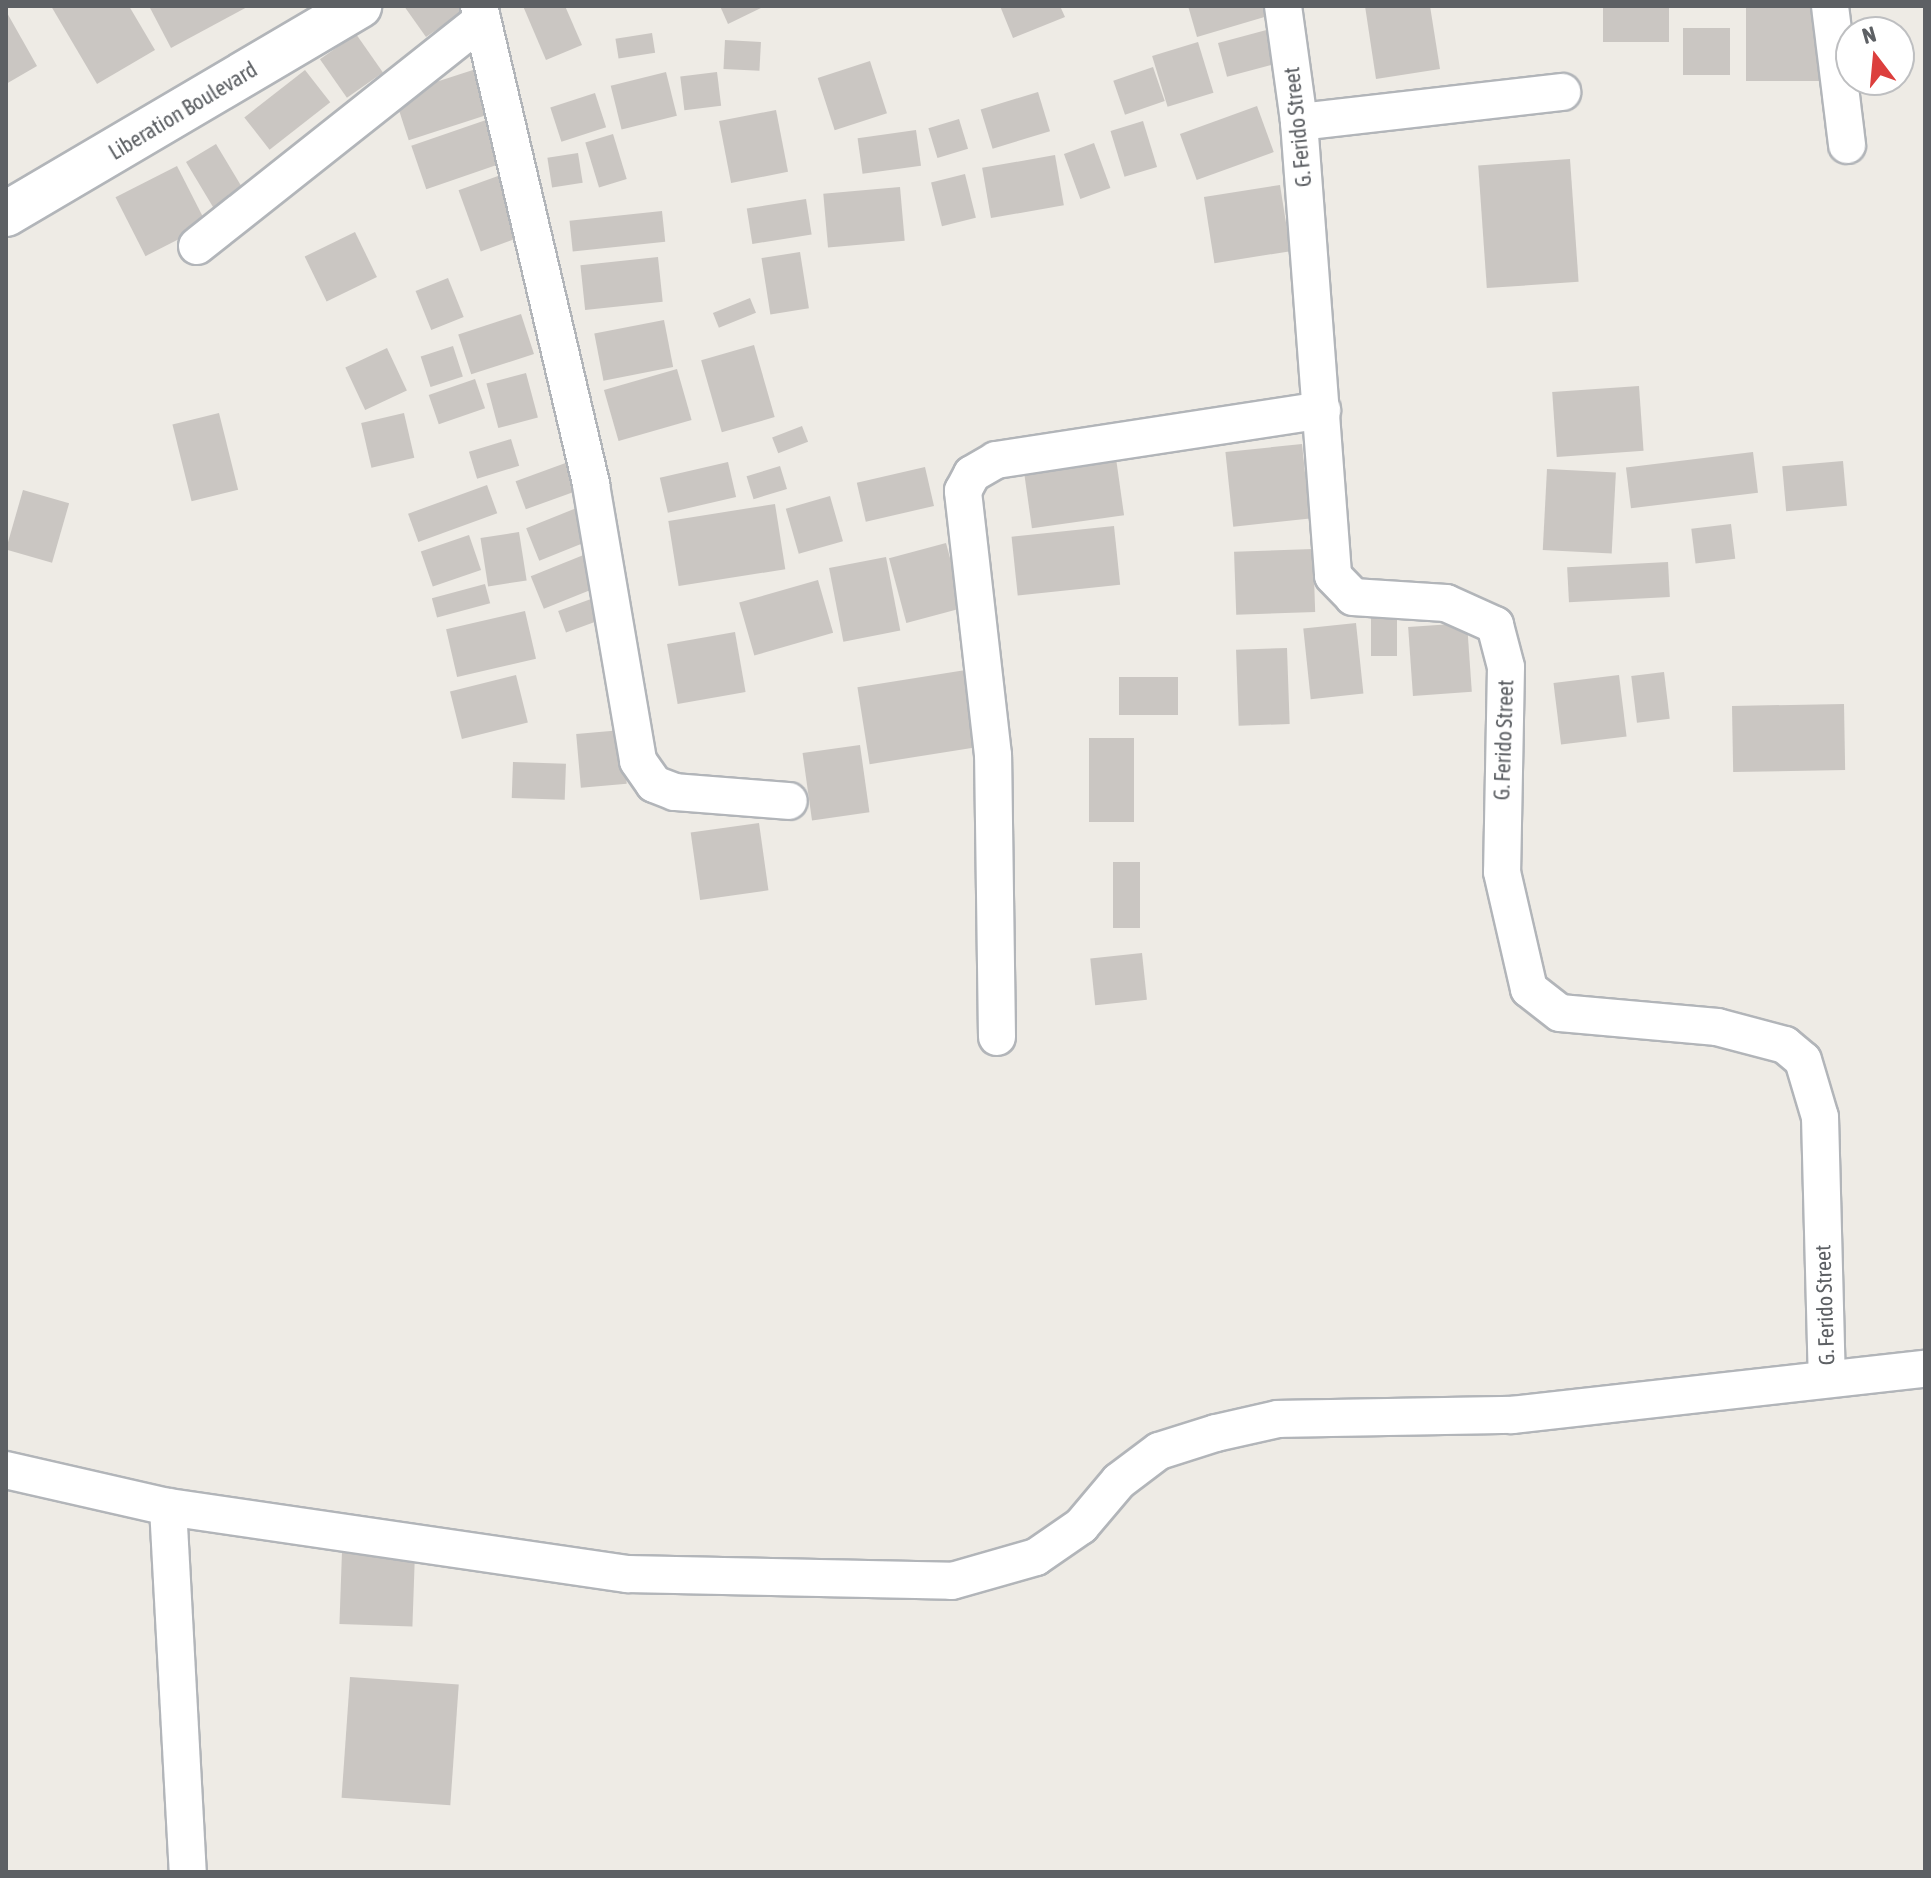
<!DOCTYPE html>
<style>
body{margin:0}
#map{position:relative;width:1931px;height:1878px;overflow:hidden;background:#eeebe5;font-family:"Asap Condensed",sans-serif}
div>[style]{position:absolute}
.building>*{inset:0;background:#cac6c2;transform-origin:0 0}
.roads{filter:drop-shadow(2px 0 #b2b5b9) drop-shadow(-2px 0 #b2b5b9) drop-shadow(0 2px #b2b5b9) drop-shadow(0 -2px #b2b5b9)}
.minor>*{height:36px;margin:-18px;padding:0 18px;transform-origin:18px;border-radius:18px;background:#fff}
.tertiary>*{height:44px;margin:-22px;padding:0 22px;transform-origin:22px;border-radius:22px;background:#fff}
span{translate:-50% -50%;white-space:nowrap;text-align:center;line-height:1.15;-webkit-text-stroke:6px #fff;paint-order:stroke}
.street-label{font-size:22px;color:#5d6064}
.frame{position:absolute;inset:0;border:8px solid #5d6064;pointer-events:none}
.north{position:absolute;left:1835px;top:16px;width:80px;height:80px;box-sizing:border-box;background:#fff;border:2px solid #bebfc1;border-radius:50%;rotate:344deg;font-size:22px;font-weight:700;line-height:32px;text-align:center;color:#5d6064}
.north::after{content:'';display:block;margin:auto;width:28px;height:36px;background:#dc3f3d;clip-path:polygon(50% 0,100% 100%,50% 72%,0 100%)}
</style>
<div id="map">
<div class="building">
<div style="clip-path:polygon(51px 6px,129px 6px,155px 50px,97px 84px)"></div>
<div style="clip-path:polygon(149px 6px,249px 6px,171px 48px)"></div>
<div style="clip-path:polygon(404px 6px,465px 6px,467px 9px,426px 37px)"></div>
<div style="clip-path:polygon(523px 6px,565px 6px,582px 45px,546px 60px)"></div>
<div style="clip-path:polygon(720px 6px,765px 6px,728px 24px)"></div>
<div style="clip-path:polygon(1000px 6px,1060px 6px,1065px 17px,1013px 38px)"></div>
<div style="clip-path:polygon(1188px 6px,1276px 6px,1278px 13px,1197px 37px)"></div>
<div style="clip-path:polygon(1365px 6px,1430px 6px,1440px 69px,1376px 79px)"></div>
<div style="left:1603px;top:6px;width:66px;height:36px"></div>
<div style="left:1746px;top:6px;width:75px;height:75px"></div>
<div style="clip-path:polygon(6px 11px,37px 66px,6px 84px)"></div>
<div style="left:1274px;top:28px;width:35px;height:58px;rotate:75deg"></div>
<div style="left:1730px;top:28px;width:47px;height:47px;rotate:90deg"></div>
<div style="left:652px;top:33px;width:20px;height:37px;rotate:81deg"></div>
<div style="left:356px;top:34px;width:47px;height:44px;rotate:55deg"></div>
<div style="left:725px;top:40px;width:36px;height:29px;rotate:3deg"></div>
<div style="left:1198px;top:42px;width:53px;height:48px;rotate:73deg"></div>
<div style="left:870px;top:61px;width:55px;height:55px;rotate:72deg"></div>
<div style="left:1153px;top:67px;width:36px;height:42px;rotate:71deg"></div>
<div style="left:476px;top:69px;width:47px;height:86px;rotate:72deg"></div>
<div style="left:305px;top:70px;width:41px;height:77px;rotate:52deg"></div>
<div style="left:666px;top:72px;width:45px;height:57px;rotate:76deg"></div>
<div style="left:717px;top:72px;width:34px;height:37px;rotate:83deg"></div>
<div style="left:1038px;top:92px;width:41px;height:60px;rotate:73deg"></div>
<div style="left:595px;top:93px;width:36px;height:47px;rotate:72deg"></div>
<div style="left:1257px;top:106px;width:49px;height:82px;rotate:70deg"></div>
<div style="left:776px;top:110px;width:63px;height:58px;rotate:79deg"></div>
<div style="left:959px;top:119px;width:31px;height:32px;rotate:73deg"></div>
<div style="left:486px;top:120px;width:46px;height:79px;rotate:71deg"></div>
<div style="left:1143px;top:121px;width:48px;height:34px;rotate:73deg"></div>
<div style="left:916px;top:130px;width:36px;height:59px;rotate:82deg"></div>
<div style="left:613px;top:134px;width:47px;height:29px;rotate:73deg"></div>
<div style="left:1094px;top:143px;width:48px;height:32px;rotate:70deg"></div>
<div style="left:216px;top:144px;width:63px;height:35px;rotate:59deg"></div>
<div style="left:578px;top:153px;width:30px;height:31px;rotate:81deg"></div>
<div style="left:1055px;top:155px;width:51px;height:74px;rotate:80deg"></div>
<div style="left:1570px;top:159px;width:123px;height:92px;rotate:86deg"></div>
<div style="left:177px;top:166px;width:66px;height:69px;rotate:63deg"></div>
<div style="left:965px;top:174px;width:45px;height:35px;rotate:76deg"></div>
<div style="left:498px;top:176px;width:65px;height:42px;rotate:70deg"></div>
<div style="left:1280px;top:185px;width:67px;height:77px;rotate:81deg"></div>
<div style="left:900px;top:187px;width:54px;height:77px;rotate:85deg"></div>
<div style="left:806px;top:199px;width:36px;height:60px;rotate:81deg"></div>
<div style="left:662px;top:211px;width:31px;height:93px;rotate:84deg"></div>
<div style="left:355px;top:232px;width:50px;height:56px;rotate:64deg"></div>
<div style="left:800px;top:252px;width:57px;height:39px;rotate:81deg"></div>
<div style="left:658px;top:257px;width:45px;height:78px;rotate:84deg"></div>
<div style="left:448px;top:278px;width:42px;height:35px;rotate:68deg"></div>
<div style="left:750px;top:298px;width:16px;height:40px;rotate:68deg"></div>
<div style="left:521px;top:314px;width:42px;height:66px;rotate:72deg"></div>
<div style="left:664px;top:320px;width:48px;height:71px;rotate:79deg"></div>
<div style="left:754px;top:345px;width:75px;height:55px;rotate:74deg"></div>
<div style="left:453px;top:346px;width:32px;height:34px;rotate:72deg"></div>
<div style="left:387px;top:348px;width:47px;height:46px;rotate:65deg"></div>
<div style="left:677px;top:369px;width:53px;height:76px;rotate:74deg"></div>
<div style="left:526px;top:373px;width:46px;height:41px;rotate:75deg"></div>
<div style="left:475px;top:379px;width:31px;height:49px;rotate:71deg"></div>
<div style="left:1639px;top:386px;width:65px;height:87px;rotate:86deg"></div>
<div style="left:219px;top:413px;width:79px;height:48px;rotate:76deg"></div>
<div style="left:404px;top:413px;width:46px;height:44px;rotate:77deg"></div>
<div style="left:802px;top:426px;width:17px;height:32px;rotate:69deg"></div>
<div style="left:511px;top:439px;width:28px;height:44px;rotate:73deg"></div>
<div style="left:1302px;top:444px;width:75px;height:77px;rotate:84deg"></div>
<div style="left:1115px;top:451px;width:65px;height:93px;rotate:82deg"></div>
<div style="left:1753px;top:452px;width:41px;height:128px;rotate:83deg"></div>
<div style="left:571px;top:461px;width:30px;height:59px;rotate:70deg"></div>
<div style="left:1843px;top:461px;width:45px;height:61px;rotate:85deg"></div>
<div style="left:728px;top:462px;width:36px;height:70px;rotate:77deg"></div>
<div style="left:780px;top:466px;width:24px;height:35px;rotate:73deg"></div>
<div style="left:925px;top:467px;width:40px;height:70px;rotate:77deg"></div>
<div style="left:1547px;top:469px;width:69px;height:81px;rotate:3deg"></div>
<div style="left:487px;top:485px;width:30px;height:84px;rotate:70deg"></div>
<div style="left:23px;top:490px;width:48px;height:62px;rotate:16deg"></div>
<div style="left:830px;top:496px;width:47px;height:46px;rotate:74deg"></div>
<div style="left:775px;top:504px;width:66px;height:108px;rotate:81deg"></div>
<div style="left:579px;top:507px;width:35px;height:57px;rotate:68deg"></div>
<div style="left:1731px;top:524px;width:35px;height:40px;rotate:83deg"></div>
<div style="left:1114px;top:526px;width:59px;height:103px;rotate:84deg"></div>
<div style="left:519px;top:532px;width:49px;height:39px;rotate:81deg"></div>
<div style="left:469px;top:535px;width:37px;height:51px;rotate:71deg"></div>
<div style="left:946px;top:543px;width:67px;height:59px;rotate:75deg"></div>
<div style="left:1313px;top:549px;width:63px;height:79px;rotate:88deg"></div>
<div style="left:591px;top:552px;width:35px;height:65px;rotate:68deg"></div>
<div style="left:886px;top:557px;width:75px;height:58px;rotate:79deg"></div>
<div style="left:1668px;top:562px;width:35px;height:101px;rotate:87deg"></div>
<div style="left:818px;top:580px;width:55px;height:82px;rotate:74deg"></div>
<div style="left:485px;top:584px;width:20px;height:55px;rotate:75deg"></div>
<div style="left:591px;top:599px;width:23px;height:35px;rotate:70deg"></div>
<div style="left:525px;top:611px;width:49px;height:81px;rotate:77deg"></div>
<div style="left:1397px;top:611px;width:45px;height:26px;rotate:90deg"></div>
<div style="left:1356px;top:623px;width:71px;height:53px;rotate:84deg"></div>
<div style="left:1467px;top:623px;width:69px;height:59px;rotate:86deg"></div>
<div style="left:735px;top:632px;width:61px;height:69px;rotate:80deg"></div>
<div style="left:1287px;top:648px;width:76px;height:51px;rotate:88deg"></div>
<div style="left:972px;top:669px;width:78px;height:116px;rotate:81deg"></div>
<div style="left:1664px;top:672px;width:47px;height:33px;rotate:83deg"></div>
<div style="left:516px;top:675px;width:49px;height:68px;rotate:76deg"></div>
<div style="left:1619px;top:675px;width:62px;height:66px;rotate:83deg"></div>
<div style="left:1119px;top:677px;width:59px;height:38px"></div>
<div style="left:1844px;top:704px;width:66px;height:112px;rotate:89deg"></div>
<div style="left:622px;top:730px;width:54px;height:46px;rotate:85deg"></div>
<div style="left:1089px;top:738px;width:45px;height:84px"></div>
<div style="left:860px;top:745px;width:68px;height:58px;rotate:82deg"></div>
<div style="left:513px;top:762px;width:53px;height:36px;rotate:2deg"></div>
<div style="left:759px;top:823px;width:68px;height:69px;rotate:82deg"></div>
<div style="left:1140px;top:862px;width:66px;height:27px;rotate:90deg"></div>
<div style="left:1142px;top:953px;width:47px;height:52px;rotate:84deg"></div>
<div style="left:342px;top:1551px;width:73px;height:73px;rotate:2deg"></div>
<div style="left:350px;top:1677px;width:109px;height:121px;rotate:4deg"></div>
</div>
<div class="roads">
<div class="minor">
<div style="left:479px;top:6px;width:492px;rotate:76.8deg"></div>
<div style="left:591px;top:485px;width:280px;rotate:80.3deg"></div>
<div style="left:638px;top:761px;width:28px;rotate:55deg"></div>
<div style="left:654px;top:784px;width:22px;rotate:21deg"></div>
<div style="left:675px;top:792px;width:114px;rotate:4.5deg"></div>
<div style="left:1283px;top:6px;width:117px;rotate:82.1deg"></div>
<div style="left:1299px;top:122px;width:455px;rotate:85.7deg"></div>
<div style="left:1333px;top:576px;width:29px;rotate:46deg"></div>
<div style="left:1353px;top:597px;width:93px;rotate:3.7deg"></div>
<div style="left:1446px;top:603px;width:54px;rotate:24.2deg"></div>
<div style="left:1495px;top:625px;width:43px;rotate:75.3deg"></div>
<div style="left:1506px;top:667px;width:205px;rotate:91.1deg"></div>
<div style="left:1502px;top:872px;width:120px;rotate:77deg"></div>
<div style="left:1529px;top:989px;width:39px;rotate:38deg"></div>
<div style="left:1560px;top:1013px;width:158px;rotate:5.1deg"></div>
<div style="left:1717px;top:1027px;width:70px;rotate:14.8deg"></div>
<div style="left:1785px;top:1045px;width:23px;rotate:40deg"></div>
<div style="left:1803px;top:1060px;width:59px;rotate:73.4deg"></div>
<div style="left:1820px;top:1117px;width:262px;rotate:88.5deg"></div>
<div style="left:1830px;top:6px;width:140px;rotate:83deg"></div>
<div style="left:1299px;top:122px;width:265px;rotate:-6.5deg"></div>
<div style="left:197px;top:246px;width:364px;rotate:-38.4deg"></div>
<div style="left:997px;top:1037px;width:282px;rotate:-90.8deg"></div>
<div style="left:993px;top:755px;width:266px;rotate:-96.5deg"></div>
<div style="left:963px;top:491px;width:19px;rotate:-62deg"></div>
<div style="left:972px;top:474px;width:28px;rotate:-30deg"></div>
<div style="left:996px;top:460px;width:330px;rotate:-8.7deg"></div>
<div style="left:6px;top:1470px;width:166px;rotate:12.9deg"></div>
<div style="left:168px;top:1507px;width:464px;rotate:8.3deg"></div>
<div style="left:627px;top:1574px;width:325px;rotate:1.2deg"></div>
<div style="left:952px;top:1581px;width:87px;rotate:-15.9deg"></div>
<div style="left:1036px;top:1557px;width:55px;rotate:-34.6deg"></div>
<div style="left:1081px;top:1526px;width:59px;rotate:-49.8deg"></div>
<div style="left:1119px;top:1481px;width:50px;rotate:-36.9deg"></div>
<div style="left:1159px;top:1451px;width:60px;rotate:-17.5deg"></div>
<div style="left:1216px;top:1433px;width:64px;rotate:-12.7deg"></div>
<div style="left:1278px;top:1419px;width:234px;rotate:-1deg"></div>
<div style="left:1512px;top:1415px;width:416px;rotate:-6.4deg"></div>
<div style="left:168px;top:1507px;width:366px;rotate:86.9deg"></div>
</div>
<div class="tertiary">
<div style="left:6px;top:214px;width:410px;rotate:-30.5deg"></div>
</div>
</div>
<div class="street-label">
<span style="left:183px;top:111px;rotate:-31deg">Liberation Boulevard</span>
<span style="left:1298px;top:127px;rotate:-96deg">G. Ferido Street</span>
<span style="left:1504px;top:740px;rotate:-88deg">G. Ferido Street</span>
<span style="left:1825px;top:1305px;rotate:-92deg">G. Ferido Street</span>
</div>
<div class="frame"></div>
<div class="north">N</div>
</div>
